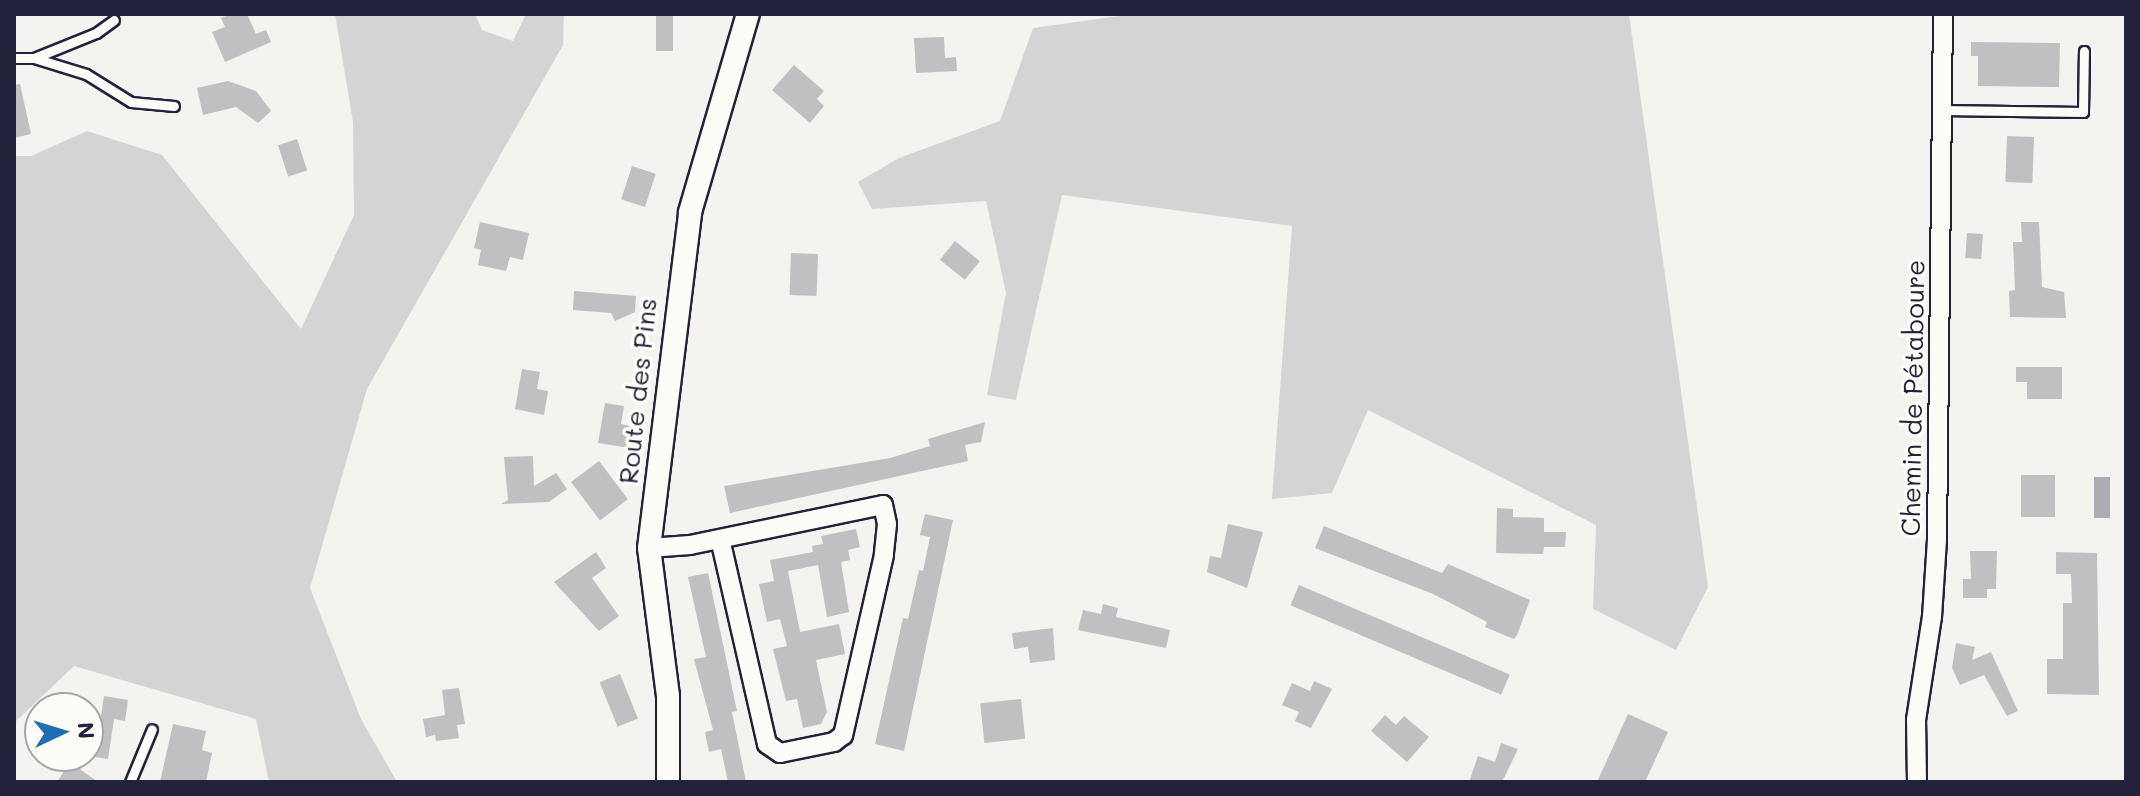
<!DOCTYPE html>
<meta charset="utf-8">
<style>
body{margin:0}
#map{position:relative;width:2140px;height:796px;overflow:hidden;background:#f4f3ef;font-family:Mali,sans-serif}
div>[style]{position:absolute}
.green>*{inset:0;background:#d5d4d5}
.water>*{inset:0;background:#acacb2;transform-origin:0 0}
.building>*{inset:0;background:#c0bfc2;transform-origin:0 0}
.roads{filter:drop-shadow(2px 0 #22223b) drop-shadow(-2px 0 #22223b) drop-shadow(0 2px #22223b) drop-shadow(0 -2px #22223b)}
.service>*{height:9px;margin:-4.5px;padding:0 4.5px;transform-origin:4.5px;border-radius:4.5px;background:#fdfcf7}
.minor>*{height:18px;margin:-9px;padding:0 9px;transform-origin:9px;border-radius:9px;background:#fdfcf7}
.tertiary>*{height:22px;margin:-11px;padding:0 11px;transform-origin:11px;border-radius:11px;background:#fdfcf7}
span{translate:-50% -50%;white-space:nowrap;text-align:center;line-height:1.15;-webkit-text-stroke:7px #fdfcf7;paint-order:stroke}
.street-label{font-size:26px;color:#22223b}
.frame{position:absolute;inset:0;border:16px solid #22223b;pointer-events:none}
.north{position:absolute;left:24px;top:692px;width:80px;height:80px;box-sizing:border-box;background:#fdfcf7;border:2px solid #a5a5ac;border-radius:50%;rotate:86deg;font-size:22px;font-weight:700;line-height:32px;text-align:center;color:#22223b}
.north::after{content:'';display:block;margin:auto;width:28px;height:36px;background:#1f6fb2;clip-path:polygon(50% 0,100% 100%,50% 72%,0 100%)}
</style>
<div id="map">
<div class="green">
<div style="clip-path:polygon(335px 14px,475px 14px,482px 30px,513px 41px,526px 14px,564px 14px,563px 45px,367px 389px,310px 588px,361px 719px,397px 782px,269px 782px,256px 719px,74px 666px,14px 723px,14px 156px,31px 156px,87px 131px,162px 155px,301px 329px,354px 215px,353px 122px)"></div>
<div style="clip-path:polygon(1134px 14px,1629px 14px,1708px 587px,1676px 650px,1593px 609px,1596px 525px,1368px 410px,1332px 493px,1272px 499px,1292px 226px,1062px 195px,1016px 400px,987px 395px,1006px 293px,986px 201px,872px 209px,858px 182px,899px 158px,1000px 121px,1033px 28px)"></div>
</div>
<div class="water">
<div style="left:2094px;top:477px;width:16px;height:41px"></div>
</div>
<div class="building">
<div style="clip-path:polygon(231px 14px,247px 14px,256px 34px,266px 30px,271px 42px,225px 62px,212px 32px,225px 27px,221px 18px)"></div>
<div style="left:656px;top:14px;width:17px;height:37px"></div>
<div style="clip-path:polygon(944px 37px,945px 58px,956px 57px,957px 71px,916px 73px,914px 38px)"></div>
<div style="clip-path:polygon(1971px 42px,2060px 43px,2059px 87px,1978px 86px,1978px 56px,1971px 56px)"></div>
<div style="clip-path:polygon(794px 65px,824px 91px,817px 99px,824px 106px,810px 123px,772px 90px)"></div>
<div style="clip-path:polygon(228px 81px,256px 91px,271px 111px,258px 123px,236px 107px,203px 115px,197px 88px)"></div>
<div style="clip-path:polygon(20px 84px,31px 134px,14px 138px,14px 85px)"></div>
<div style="left:2007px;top:136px;width:27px;height:46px;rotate:2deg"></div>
<div style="left:297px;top:139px;width:33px;height:20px;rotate:72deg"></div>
<div style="left:632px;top:166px;width:25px;height:35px;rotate:18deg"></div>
<div style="clip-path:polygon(480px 222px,529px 233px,523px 260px,510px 257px,506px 271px,478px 265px,481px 250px,474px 248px)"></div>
<div style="clip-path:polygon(2021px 222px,2039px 222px,2042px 287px,2064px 292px,2066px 318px,2010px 317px,2009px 291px,2015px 290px,2013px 242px,2022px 242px)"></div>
<div style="left:1967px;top:233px;width:16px;height:25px;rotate:4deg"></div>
<div style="left:955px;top:241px;width:32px;height:24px;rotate:39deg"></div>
<div style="left:791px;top:253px;width:27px;height:42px;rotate:2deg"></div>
<div style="clip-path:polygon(574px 291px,636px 296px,635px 312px,615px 321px,611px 313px,573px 310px)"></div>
<div style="clip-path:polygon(2016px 367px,2062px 367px,2062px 399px,2027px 399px,2027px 382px,2016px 382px)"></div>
<div style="clip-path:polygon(522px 369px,540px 372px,537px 389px,548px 391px,544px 415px,515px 409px)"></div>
<div style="clip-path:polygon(605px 403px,624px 406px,621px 424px,634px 427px,630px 448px,598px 443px)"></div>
<div style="clip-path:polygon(985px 422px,981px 442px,965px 445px,968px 461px,730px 513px,724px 486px,890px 458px,930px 446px,928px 439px)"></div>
<div style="clip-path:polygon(533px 456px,534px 486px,556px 473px,567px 489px,549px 502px,501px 504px,508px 500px,504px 457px)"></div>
<div style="left:599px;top:461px;width:48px;height:35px;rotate:53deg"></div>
<div style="left:2021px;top:475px;width:34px;height:42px"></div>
<div style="clip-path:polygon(1497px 508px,1513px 509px,1513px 517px,1544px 518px,1544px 532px,1566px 532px,1565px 547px,1544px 547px,1543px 554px,1496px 553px)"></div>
<div style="clip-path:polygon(925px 514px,953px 520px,904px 751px,875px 744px,903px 618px,908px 619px,919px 570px,923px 571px,930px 537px,920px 535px)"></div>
<div style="clip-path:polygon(1228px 524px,1263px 532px,1247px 588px,1207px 572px,1210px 556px,1221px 558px)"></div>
<div style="clip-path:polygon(1324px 526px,1442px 573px,1448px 564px,1530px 600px,1517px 635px,1514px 639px,1485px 627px,1487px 622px,1433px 594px,1315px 548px)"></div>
<div style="clip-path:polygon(856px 529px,860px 547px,848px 550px,850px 560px,841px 562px,849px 612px,827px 617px,818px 565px,788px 571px,800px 632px,839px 624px,845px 654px,816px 660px,827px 712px,821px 724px,803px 728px,797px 699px,786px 701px,773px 649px,787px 646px,780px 619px,767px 622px,759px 584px,774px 581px,770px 560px,813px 552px,812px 546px,823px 544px,821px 536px)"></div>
<div style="clip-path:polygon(1970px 551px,1997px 551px,1996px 589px,1987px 589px,1987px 598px,1963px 598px,1963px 579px,1971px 579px)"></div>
<div style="clip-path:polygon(596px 552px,606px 568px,592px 578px,619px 616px,599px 631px,554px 582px)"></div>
<div style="clip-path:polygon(2056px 552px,2097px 553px,2099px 695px,2047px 694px,2047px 659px,2063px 659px,2063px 603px,2072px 603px,2071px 574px,2056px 574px)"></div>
<div style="clip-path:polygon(708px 573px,737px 711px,732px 712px,746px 782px,728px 782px,721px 749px,709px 752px,705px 732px,713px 730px,694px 659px,706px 657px,688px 577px)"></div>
<div style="left:1299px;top:585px;width:229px;height:22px;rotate:23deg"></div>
<div style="clip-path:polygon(1103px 604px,1118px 608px,1116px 617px,1170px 630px,1166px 648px,1078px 630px,1083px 610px,1101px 614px)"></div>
<div style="clip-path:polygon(1053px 628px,1055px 660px,1030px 663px,1028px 647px,1014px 649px,1012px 633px)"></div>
<div style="clip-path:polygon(1956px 643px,1975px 647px,1972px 660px,1991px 652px,2018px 711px,2007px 716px,1984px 675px,1960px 685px,1952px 668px)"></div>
<div style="left:620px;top:674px;width:48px;height:22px;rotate:68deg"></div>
<div style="clip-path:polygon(1314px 681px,1332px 689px,1311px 728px,1295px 721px,1299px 712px,1282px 705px,1292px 683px,1310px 691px)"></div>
<div style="clip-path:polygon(459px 688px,465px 724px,457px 725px,459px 738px,436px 741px,435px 735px,426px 737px,423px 719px,445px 715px,442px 690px)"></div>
<div style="clip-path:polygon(104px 696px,128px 700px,125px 721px,114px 719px,108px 759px,88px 756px,94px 715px,101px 716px)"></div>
<div style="left:1021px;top:699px;width:40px;height:41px;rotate:84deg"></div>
<div style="clip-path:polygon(1628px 714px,1668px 732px,1645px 782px,1597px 782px)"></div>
<div style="clip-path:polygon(1385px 715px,1396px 725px,1404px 716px,1429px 737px,1407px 762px,1371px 731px)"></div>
<div style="clip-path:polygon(173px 724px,206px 731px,202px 750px,212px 753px,206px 782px,160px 782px)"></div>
<div style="clip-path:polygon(1501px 743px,1518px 749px,1502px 782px,1469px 782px,1478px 756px,1495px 762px)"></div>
<div style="clip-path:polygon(70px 762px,98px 782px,57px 782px)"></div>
</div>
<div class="roads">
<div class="service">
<div style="left:14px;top:58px;width:20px"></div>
<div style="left:34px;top:58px;width:67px;rotate:-22deg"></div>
<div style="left:96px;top:33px;width:22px;rotate:-36deg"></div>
<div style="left:34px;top:58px;width:54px;rotate:17.1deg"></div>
<div style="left:86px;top:74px;width:53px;rotate:31.9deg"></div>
<div style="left:131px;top:102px;width:43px;rotate:5.3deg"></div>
<div style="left:1941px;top:110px;width:142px;rotate:0.8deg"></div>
<div style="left:2083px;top:112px;width:61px;rotate:-89.1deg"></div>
<div style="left:130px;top:782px;width:57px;rotate:-67.5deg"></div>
</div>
<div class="minor">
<div style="left:649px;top:548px;width:41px;rotate:-4.2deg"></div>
<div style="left:690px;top:545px;width:197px;rotate:-11.7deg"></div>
<div style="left:883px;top:505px;width:19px;rotate:78deg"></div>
<div style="left:887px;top:524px;width:31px;rotate:96deg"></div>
<div style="left:884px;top:555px;width:185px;rotate:102.8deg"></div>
<div style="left:843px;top:735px;width:11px;rotate:142deg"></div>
<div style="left:834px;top:742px;width:55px;rotate:168.5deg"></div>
<div style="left:780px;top:753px;width:16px;rotate:-145deg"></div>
<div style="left:767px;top:744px;width:210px;rotate:-102.9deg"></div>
<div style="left:1917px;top:782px;width:62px;rotate:-90.9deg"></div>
<div style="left:1916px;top:720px;width:104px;rotate:-81.2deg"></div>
<div style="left:1932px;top:617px;width:78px;rotate:-86.3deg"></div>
<div style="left:1937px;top:539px;width:525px;rotate:-89.35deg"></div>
</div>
<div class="tertiary">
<div style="left:668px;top:782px;width:86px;rotate:-90deg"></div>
<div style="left:668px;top:696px;width:149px;rotate:-97.3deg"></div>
<div style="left:649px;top:548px;width:338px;rotate:-83deg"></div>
<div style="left:690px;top:212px;width:206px;rotate:-73.7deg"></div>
</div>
</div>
<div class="street-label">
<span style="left:638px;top:391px;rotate:-84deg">Route des Pins</span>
<span style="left:1913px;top:398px;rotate:-89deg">Chemin de Pétaboure</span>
</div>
<div class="frame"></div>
<div class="north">N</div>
</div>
